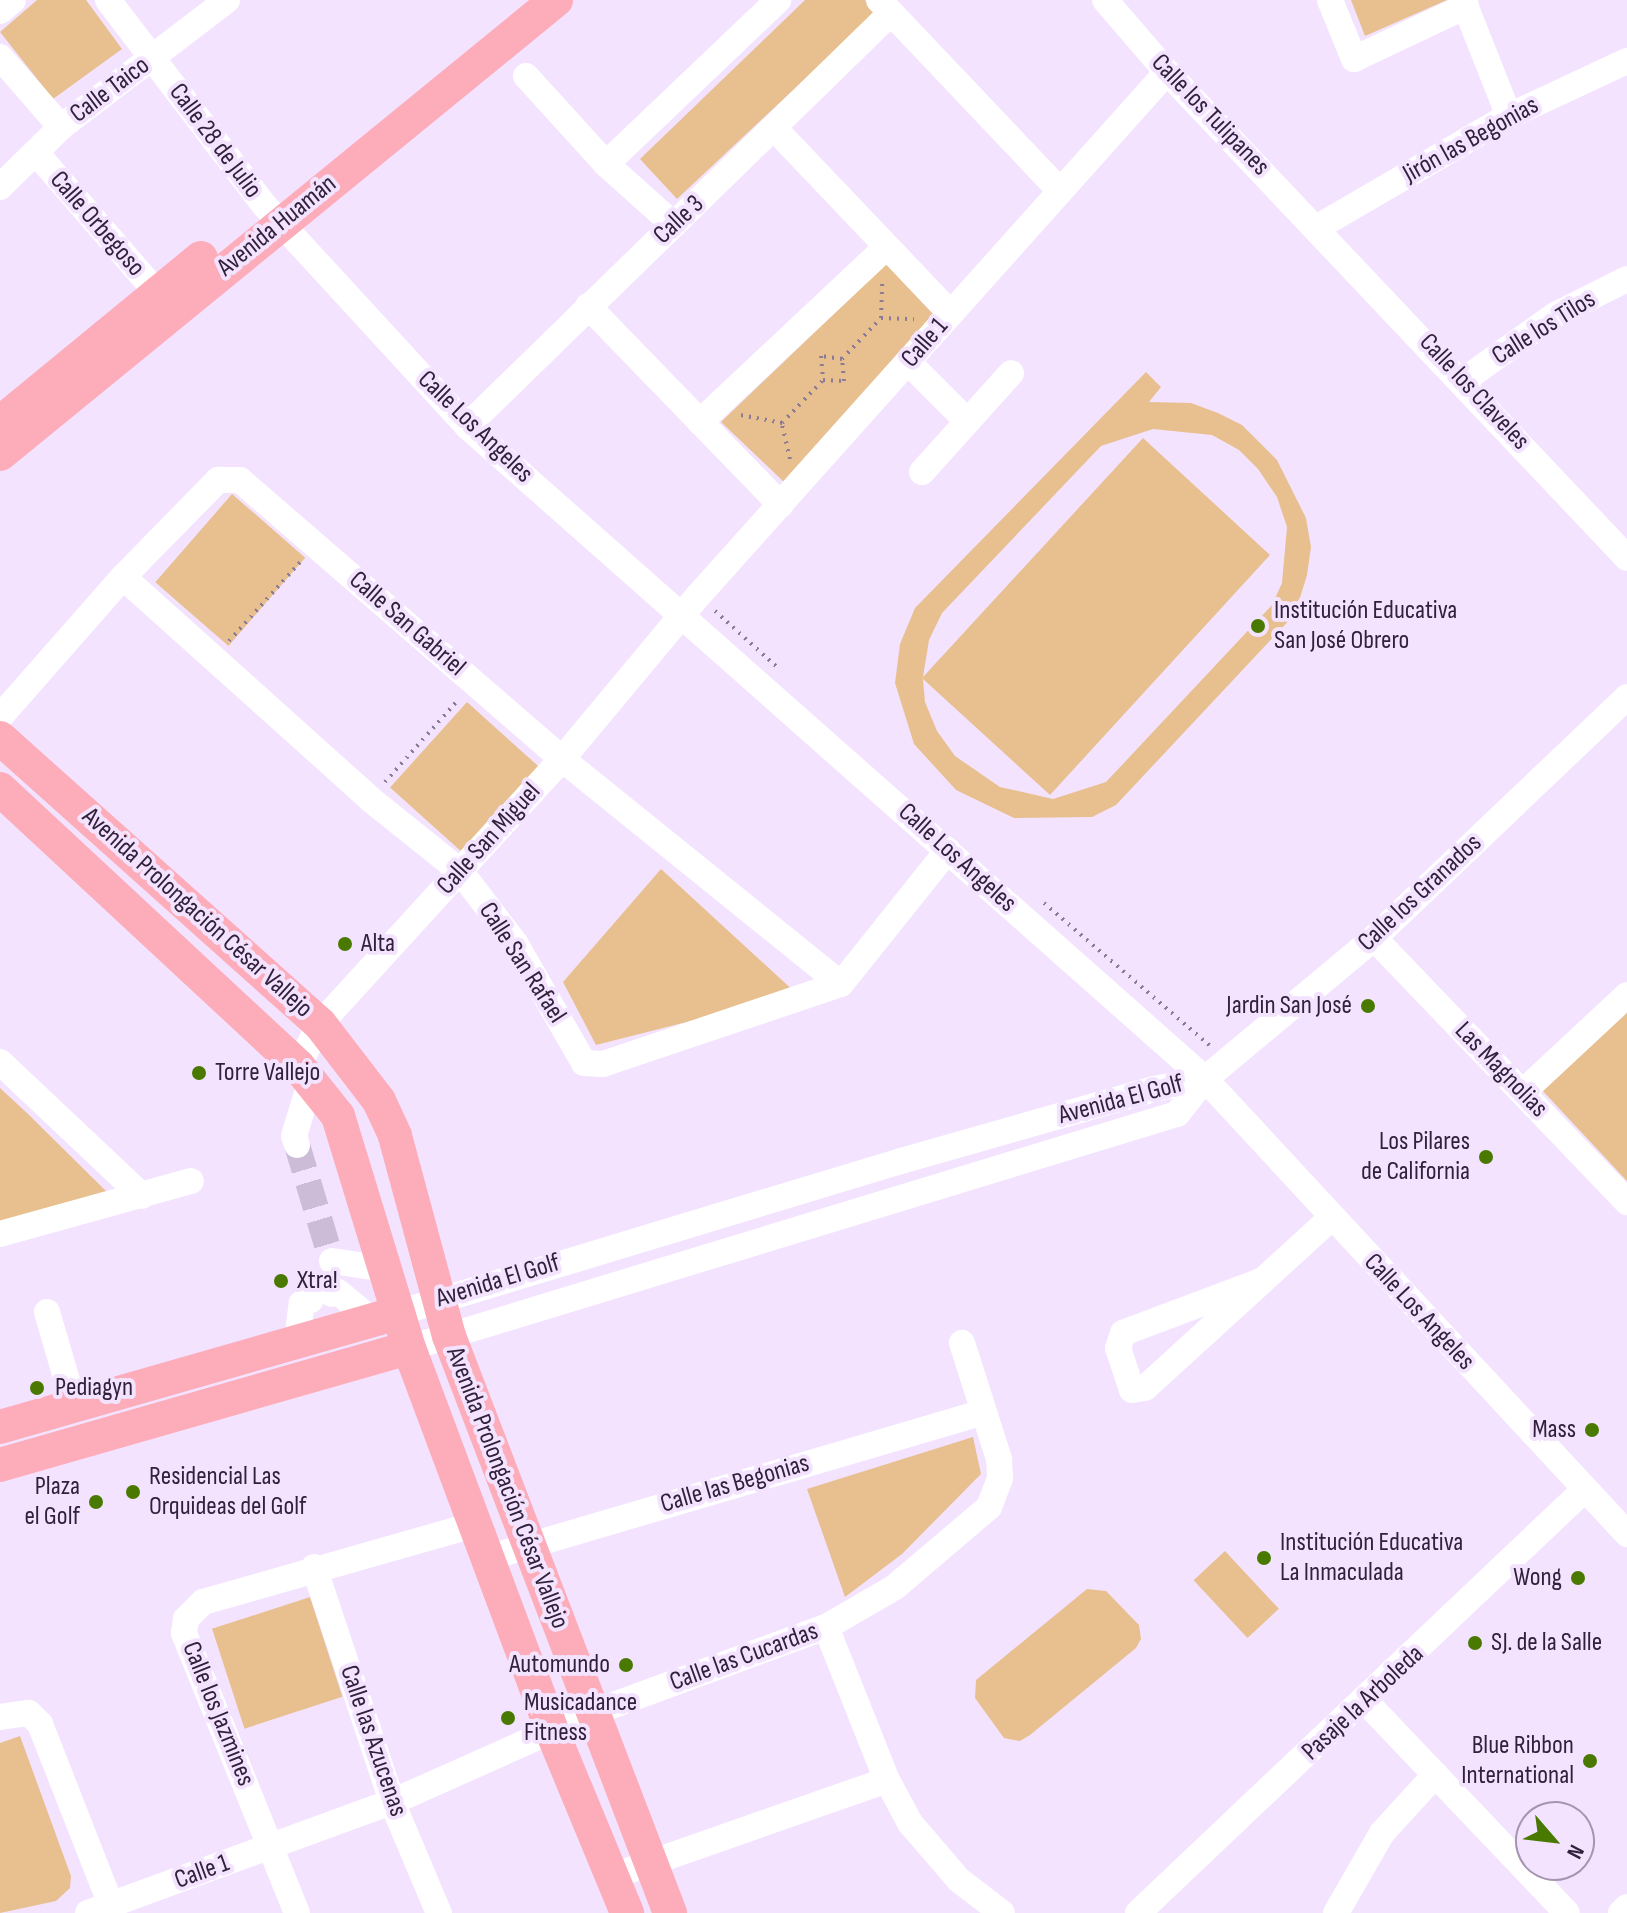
<!DOCTYPE html>
<meta charset="utf-8">
<style>
body{margin:0}
#map{position:relative;width:1627px;height:1913px;overflow:hidden;background:#f3e3ff;font-family:"Sofia Sans Condensed",sans-serif}
div>[style]{position:absolute}
.green>*{inset:0;background:#e8c08f;transform-origin:0 0}
.minor-tunnel>*{height:26px;margin-top:-13px;transform-origin:0;background:repeating-linear-gradient(90deg,#ccbcd8 0 26px,transparent 0 39px)}
.path>*{height:4px;margin-top:-2px;transform-origin:0;background:repeating-linear-gradient(90deg,#8b7b95 0 2px,transparent 0 8px)}
.minor>*{height:26px;margin:-13px;padding:0 13px;transform-origin:13px;border-radius:13px;background:#fff}
.major>*{height:34px;margin:-17px;padding:0 17px;transform-origin:17px;border-radius:17px;background:#fdacba}
.dots>*{width:22px;height:22px;translate:-50% -50%;box-sizing:border-box;border:4px solid #f3e3ff;border-radius:50%}
span{translate:-50% -50%;white-space:nowrap;text-align:center;line-height:1.15;-webkit-text-stroke:8px #f3e3ff;paint-order:stroke}
.street-label{font-size:26px;color:#31213a}
.poi-label{font-size:26px;color:#31213a}
.left{translate:0 -50%;text-align:left}
.right{translate:-100% -50%;text-align:right}
.north{position:absolute;left:1515px;top:1801px;width:80px;height:80px;box-sizing:border-box;background:#f3e3ff;border:2px solid #a595b0;border-radius:50%;rotate:118deg;font-size:22px;font-weight:700;line-height:32px;text-align:center;color:#31213a}
.north::after{content:'';display:block;margin:auto;width:28px;height:36px;background:#497900;clip-path:polygon(50% 0,100% 100%,50% 72%,0 100%)}
</style>
<div id="map">
<div class="green">
<div style="clip-path:polygon(37px 0,86px 0,122px 49px,53px 99px,0 32px)"></div>
<div style="clip-path:polygon(805px 0,865px 0,875px 13px,677px 199px,640px 159px)"></div>
<div style="clip-path:polygon(1351px 0,1447px 0,1365px 36px)"></div>
<div style="clip-path:polygon(888px 262px,939px 313px,786px 484px,721px 422px)"></div>
<div style="clip-path:polygon(evenodd,1146px 372px,1161px 387px,1149px 402px,1191px 403px,1218px 413px,1242px 425px,1277px 460px,1306px 518px,1311px 547px,1307px 575px,1295px 614px,1116px 805px,1092px 817px,1014px 818px,956px 790px,914px 744px,895px 683px,900px 644px,915px 608px,1146px 372px,1153px 429px,1212px 435px,1239px 450px,1258px 469px,1277px 497px,1287px 527px,1282px 583px,1272px 605px,1106px 782px,1053px 799px,1000px 787px,955px 756px,937px 731px,925px 702px,923px 679px,1050px 795px,1270px 555px,1143px 438px,923px 677px,929px 640px,942px 613px,1101px 446px,1153px 429px)"></div>
<div style="left:232px;top:494px;width:97px;height:117px;rotate:41deg"></div>
<div style="left:467px;top:702px;width:98px;height:115px;rotate:42deg"></div>
<div style="clip-path:polygon(661px 869px,797px 994px,596px 1045px,563px 982px)"></div>
<div style="clip-path:polygon(1627px 1007px,1627px 1181px,1540px 1088px)"></div>
<div style="clip-path:polygon(0 1088px,27px 1113px,107px 1192px,0 1224px)"></div>
<div style="clip-path:polygon(973px 1437px,981px 1474px,902px 1554px,845px 1597px,807px 1489px)"></div>
<div style="left:1225px;top:1551px;width:79px;height:43px;rotate:47deg"></div>
<div style="clip-path:polygon(1087px 1589px,1106px 1591px,1139px 1625px,1141px 1639px,1136px 1648px,1030px 1735px,1020px 1741px,1004px 1738px,975px 1698px,976px 1680px)"></div>
<div style="left:310px;top:1597px;width:105px;height:103px;rotate:72deg"></div>
<div style="clip-path:polygon(20px 1736px,71px 1876px,70px 1888px,56px 1901px,0 1913px,0 1743px)"></div>
</div>
<div class="minor-tunnel">
<div style="left:297px;top:1145px;width:112px;rotate:73.3deg"></div>
</div>
<div class="path">
<div style="left:881px;top:318px;width:33px;rotate:2deg"></div>
<div style="left:842px;top:359px;width:21px;rotate:-172deg"></div>
<div style="left:821px;top:356px;width:24px;rotate:85deg"></div>
<div style="left:823px;top:380px;width:21px;rotate:3deg"></div>
<div style="left:844px;top:381px;width:22px;rotate:-95deg"></div>
<div style="left:842px;top:359px;width:57px;rotate:-46.4deg"></div>
<div style="left:881px;top:318px;width:34px;rotate:-88deg"></div>
<div style="left:741px;top:415px;width:42px;rotate:11deg"></div>
<div style="left:790px;top:459px;width:37px;rotate:-103deg"></div>
<div style="left:782px;top:423px;width:59px;rotate:-46.4deg"></div>
<div style="left:715px;top:611px;width:84px;rotate:42.1deg"></div>
<div style="left:229px;top:641px;width:108px;rotate:-48deg"></div>
<div style="left:385px;top:782px;width:111px;rotate:-48.3deg"></div>
<div style="left:1044px;top:903px;width:219px;rotate:40.7deg"></div>
</div>
<div class="minor">
<div style="left:108px;top:0;width:259px;rotate:52.7deg"></div>
<div style="left:265px;top:206px;width:299px;rotate:47.4deg"></div>
<div style="left:467px;top:426px;width:985px;rotate:41.5deg"></div>
<div style="left:1205px;top:1079px;width:621px;rotate:47.15deg"></div>
<div style="left:879px;top:0;width:262px;rotate:46.5deg"></div>
<div style="left:1105px;top:0;width:95px;rotate:49.3deg"></div>
<div style="left:1167px;top:72px;width:669px;rotate:46.57deg"></div>
<div style="left:1330px;top:0;width:64px;rotate:67.9deg"></div>
<div style="left:1354px;top:59px;width:124px;rotate:-25.3deg"></div>
<div style="left:1463px;top:0;width:125px;rotate:68.4deg"></div>
<div style="left:0;top:11px;width:17px;rotate:-40deg"></div>
<div style="left:0;top:57px;width:93px;rotate:48.9deg"></div>
<div style="left:526px;top:76px;width:119px;rotate:47.7deg"></div>
<div style="left:606px;top:164px;width:91px;rotate:41.9deg"></div>
<div style="left:775px;top:129px;width:255px;rotate:46.4deg"></div>
<div style="left:38px;top:155px;width:182px;rotate:49.2deg"></div>
<div style="left:606px;top:164px;width:238px;rotate:-43.6deg"></div>
<div style="left:0;top:187px;width:86px;rotate:-44.5deg"></div>
<div style="left:61px;top:127px;width:209px;rotate:-37.4deg"></div>
<div style="left:1318px;top:227px;width:221px;rotate:-30.2deg"></div>
<div style="left:1509px;top:116px;width:130px;rotate:-25deg"></div>
<div style="left:588px;top:306px;width:277px;rotate:45.9deg"></div>
<div style="left:908px;top:362px;width:83px;rotate:45deg"></div>
<div style="left:1464px;top:380px;width:112px;rotate:-35.5deg"></div>
<div style="left:1555px;top:315px;width:80px;rotate:-26.6deg"></div>
<div style="left:700px;top:422px;width:254px;rotate:-43.2deg"></div>
<div style="left:467px;top:426px;width:590px;rotate:-44.25deg"></div>
<div style="left:922px;top:472px;width:133px;rotate:-48deg"></div>
<div style="left:123px;top:577px;width:332px;rotate:41.9deg"></div>
<div style="left:370px;top:799px;width:115px;rotate:38.7deg"></div>
<div style="left:460px;top:871px;width:91px;rotate:52.6deg"></div>
<div style="left:515px;top:943px;width:138px;rotate:60.1deg"></div>
<div style="left:584px;top:1063px;width:19px;rotate:3deg"></div>
<div style="left:603px;top:1064px;width:251px;rotate:-18.6deg"></div>
<div style="left:841px;top:984px;width:171px;rotate:-51.4deg"></div>
<div style="left:0;top:717px;width:186px;rotate:-48.7deg"></div>
<div style="left:123px;top:577px;width:136px;rotate:-45.6deg"></div>
<div style="left:218px;top:480px;width:22px"></div>
<div style="left:240px;top:480px;width:426px;rotate:40.9deg"></div>
<div style="left:562px;top:759px;width:358px;rotate:38.9deg"></div>
<div style="left:1374px;top:938px;width:366px;rotate:46.2deg"></div>
<div style="left:0;top:1062px;width:195px;rotate:43.3deg"></div>
<div style="left:298px;top:1066px;width:47px;rotate:-62.4deg"></div>
<div style="left:320px;top:1024px;width:359px;rotate:-47.6deg"></div>
<div style="left:562px;top:759px;width:212px;rotate:-50.2deg"></div>
<div style="left:698px;top:596px;width:703px;rotate:-48.17deg"></div>
<div style="left:1523px;top:1092px;width:142px;rotate:-43deg"></div>
<div style="left:297px;top:1145px;width:9px;rotate:-108deg"></div>
<div style="left:294px;top:1136px;width:59px;rotate:-73.1deg"></div>
<div style="left:0;top:1234px;width:198px;rotate:-15.5deg"></div>
<div style="left:332px;top:1261px;width:55px;rotate:8.4deg"></div>
<div style="left:1261px;top:1281px;width:147px;rotate:159.4deg"></div>
<div style="left:1123px;top:1333px;width:16px;rotate:108deg"></div>
<div style="left:1118px;top:1348px;width:44px;rotate:71.6deg"></div>
<div style="left:1132px;top:1390px;width:13px;rotate:-9deg"></div>
<div style="left:1145px;top:1388px;width:252px;rotate:-42.4deg"></div>
<div style="left:332px;top:1294px;width:6px;rotate:-18deg"></div>
<div style="left:338px;top:1292px;width:44px;rotate:39.5deg"></div>
<div style="left:47px;top:1312px;width:97px;rotate:73.8deg"></div>
<div style="left:398px;top:1313px;width:525px;rotate:-16.81deg"></div>
<div style="left:901px;top:1161px;width:263px;rotate:-15.9deg"></div>
<div style="left:1154px;top:1089px;width:52px;rotate:-11.1deg"></div>
<div style="left:297px;top:1341px;width:38px;rotate:-83deg"></div>
<div style="left:302px;top:1303px;width:9px;rotate:-18deg"></div>
<div style="left:409px;top:1348px;width:803px;rotate:-16.95deg"></div>
<div style="left:1177px;top:1114px;width:45px;rotate:-51.3deg"></div>
<div style="left:1205px;top:1079px;width:220px;rotate:-39.8deg"></div>
<div style="left:1374px;top:938px;width:349px;rotate:-43.6deg"></div>
<div style="left:487px;top:1558px;width:518px;rotate:-16.37deg"></div>
<div style="left:314px;top:1567px;width:248px;rotate:71.6deg"></div>
<div style="left:392px;top:1802px;width:121px;rotate:67.1deg"></div>
<div style="left:826px;top:1627px;width:165px;rotate:68.3deg"></div>
<div style="left:887px;top:1780px;width:49px;rotate:61.9deg"></div>
<div style="left:910px;top:1823px;width:75px;rotate:49.3deg"></div>
<div style="left:959px;top:1880px;width:54px;rotate:37.5deg"></div>
<div style="left:1366px;top:1702px;width:291px;rotate:46.4deg"></div>
<div style="left:0;top:1717px;width:29px;rotate:-8deg"></div>
<div style="left:29px;top:1713px;width:16px;rotate:45deg"></div>
<div style="left:40px;top:1724px;width:194px;rotate:68.6deg"></div>
<div style="left:613px;top:1876px;width:290px;rotate:-19.3deg"></div>
<div style="left:88px;top:1913px;width:324px;rotate:-20.1deg"></div>
<div style="left:392px;top:1802px;width:219px;rotate:-24deg"></div>
<div style="left:592px;top:1713px;width:249px;rotate:-20.2deg"></div>
<div style="left:826px;top:1627px;width:80px;rotate:-30.1deg"></div>
<div style="left:895px;top:1587px;width:123px;rotate:-40.4deg"></div>
<div style="left:989px;top:1507px;width:31px;rotate:-69deg"></div>
<div style="left:1000px;top:1478px;width:19px;rotate:-93deg"></div>
<div style="left:999px;top:1459px;width:122px;rotate:-107.7deg"></div>
<div style="left:297px;top:1913px;width:302px;rotate:-112deg"></div>
<div style="left:184px;top:1633px;width:14px;rotate:-82deg"></div>
<div style="left:186px;top:1619px;width:24px;rotate:-45deg"></div>
<div style="left:203px;top:1602px;width:282px;rotate:-15.9deg"></div>
<div style="left:1138px;top:1913px;width:615px;rotate:-43.48deg"></div>
<div style="left:1336px;top:1913px;width:92px;rotate:-60.1deg"></div>
<div style="left:1382px;top:1833px;width:79px;rotate:-47.6deg"></div>
<div style="left:1621px;top:1913px;width:8px;rotate:-45deg"></div>
</div>
<div class="major">
<div style="left:0;top:423px;width:260px;rotate:-39.4deg"></div>
<div style="left:0;top:454px;width:718px;rotate:-39.23deg"></div>
<div style="left:0;top:738px;width:429px;rotate:41.8deg"></div>
<div style="left:320px;top:1024px;width:97px;rotate:52.5deg"></div>
<div style="left:379px;top:1101px;width:38px;rotate:65deg"></div>
<div style="left:395px;top:1136px;width:207px;rotate:74.9deg"></div>
<div style="left:449px;top:1336px;width:618px;rotate:69.04deg"></div>
<div style="left:0;top:789px;width:407px;rotate:42.9deg"></div>
<div style="left:298px;top:1066px;width:64px;rotate:51.3deg"></div>
<div style="left:338px;top:1116px;width:243px;rotate:73deg"></div>
<div style="left:409px;top:1348px;width:412px;rotate:69.5deg"></div>
<div style="left:553px;top:1734px;width:194px;rotate:67.5deg"></div>
<div style="left:0;top:1427px;width:414px;rotate:-16deg"></div>
<div style="left:0;top:1465px;width:425px;rotate:-16deg"></div>
</div>
<div class="dots">
<div style="left:1258px;top:626px;background:#497900"></div>
<div style="left:345px;top:944px;background:#497900"></div>
<div style="left:1368px;top:1006px;background:#497900"></div>
<div style="left:199px;top:1073px;background:#497900"></div>
<div style="left:1486px;top:1157px;background:#497900"></div>
<div style="left:281px;top:1281px;background:#497900"></div>
<div style="left:37px;top:1388px;background:#497900"></div>
<div style="left:1592px;top:1430px;background:#497900"></div>
<div style="left:133px;top:1492px;background:#497900"></div>
<div style="left:96px;top:1502px;background:#497900"></div>
<div style="left:1264px;top:1558px;background:#497900"></div>
<div style="left:1578px;top:1578px;background:#497900"></div>
<div style="left:1475px;top:1643px;background:#497900"></div>
<div style="left:626px;top:1665px;background:#497900"></div>
<div style="left:508px;top:1718px;background:#497900"></div>
<div style="left:1590px;top:1761px;background:#497900"></div>
</div>
<div class="street-label">
<span style="left:110px;top:90px;rotate:-37deg">Calle Taico</span>
<span style="left:1210px;top:115px;rotate:46deg">Calle los Tulipanes</span>
<span style="left:1471px;top:140px;rotate:-29deg">Jirón las Begonias</span>
<span style="left:215px;top:141px;rotate:53deg">Calle 28 de Julio</span>
<span style="left:679px;top:220px;rotate:-43deg">Calle 3</span>
<span style="left:97px;top:224px;rotate:49deg">Calle Orbegoso</span>
<span style="left:277px;top:226px;rotate:-39deg">Avenida Huamán</span>
<span style="left:1544px;top:328px;rotate:-32deg">Calle los Tilos</span>
<span style="left:925px;top:343px;rotate:-49deg">Calle 1</span>
<span style="left:1474px;top:392px;rotate:47deg">Calle los Claveles</span>
<span style="left:475px;top:427px;rotate:44deg">Calle Los Angeles</span>
<span style="left:407px;top:624px;rotate:41deg">Calle San Gabriel</span>
<span style="left:489px;top:839px;rotate:-48deg">Calle San Miguel</span>
<span style="left:957px;top:858px;rotate:42deg">Calle Los Angeles</span>
<span style="left:1420px;top:893px;rotate:-43deg">Calle los Granados</span>
<span style="left:197px;top:913px;rotate:42deg">Avenida Prolongación César Vallejo</span>
<span style="left:522px;top:963px;rotate:57deg">Calle San Rafael</span>
<span style="left:1501px;top:1070px;rotate:46deg">Las Magnolias</span>
<span style="left:1121px;top:1100px;rotate:-15deg">Avenida El Golf</span>
<span style="left:498px;top:1281px;rotate:-17deg">Avenida El Golf</span>
<span style="left:1419px;top:1312px;rotate:47deg">Calle Los Angeles</span>
<span style="left:735px;top:1484px;rotate:-16deg">Calle las Begonias</span>
<span style="left:507px;top:1488px;rotate:69deg">Avenida Prolongación César Vallejo</span>
<span style="left:744px;top:1657px;rotate:-20deg">Calle las Cucardas</span>
<span style="left:1363px;top:1703px;rotate:-43deg">Pasaje la Arboleda</span>
<span style="left:218px;top:1714px;rotate:68deg">Calle los Jazmines</span>
<span style="left:373px;top:1741px;rotate:71deg">Calle las Azucenas</span>
<span style="left:202px;top:1872px;rotate:-20deg">Calle 1</span>
</div>
<div class="poi-label">
<span class="left" style="left:1274px;top:626px">Institución Educativa<br>San José Obrero</span>
<span class="left" style="left:361px;top:944px">Alta</span>
<span class="right" style="left:1352px;top:1006px">Jardin San José</span>
<span class="left" style="left:215px;top:1073px">Torre Vallejo</span>
<span class="right" style="left:1470px;top:1157px">Los Pilares<br>de California</span>
<span class="left" style="left:297px;top:1281px">Xtra!</span>
<span class="left" style="left:55px;top:1388px">Pediagyn</span>
<span class="right" style="left:1576px;top:1430px">Mass</span>
<span class="left" style="left:149px;top:1492px">Residencial Las<br>Orquideas del Golf</span>
<span class="right" style="left:80px;top:1502px">Plaza<br>el Golf</span>
<span class="left" style="left:1280px;top:1558px">Institución Educativa<br>La Inmaculada</span>
<span class="right" style="left:1562px;top:1578px">Wong</span>
<span class="left" style="left:1491px;top:1643px">SJ. de la Salle</span>
<span class="right" style="left:610px;top:1665px">Automundo</span>
<span class="left" style="left:524px;top:1718px">Musicadance<br>Fitness</span>
<span class="right" style="left:1574px;top:1761px">Blue Ribbon<br>International</span>
</div>
<div class="north">N</div>
</div>
